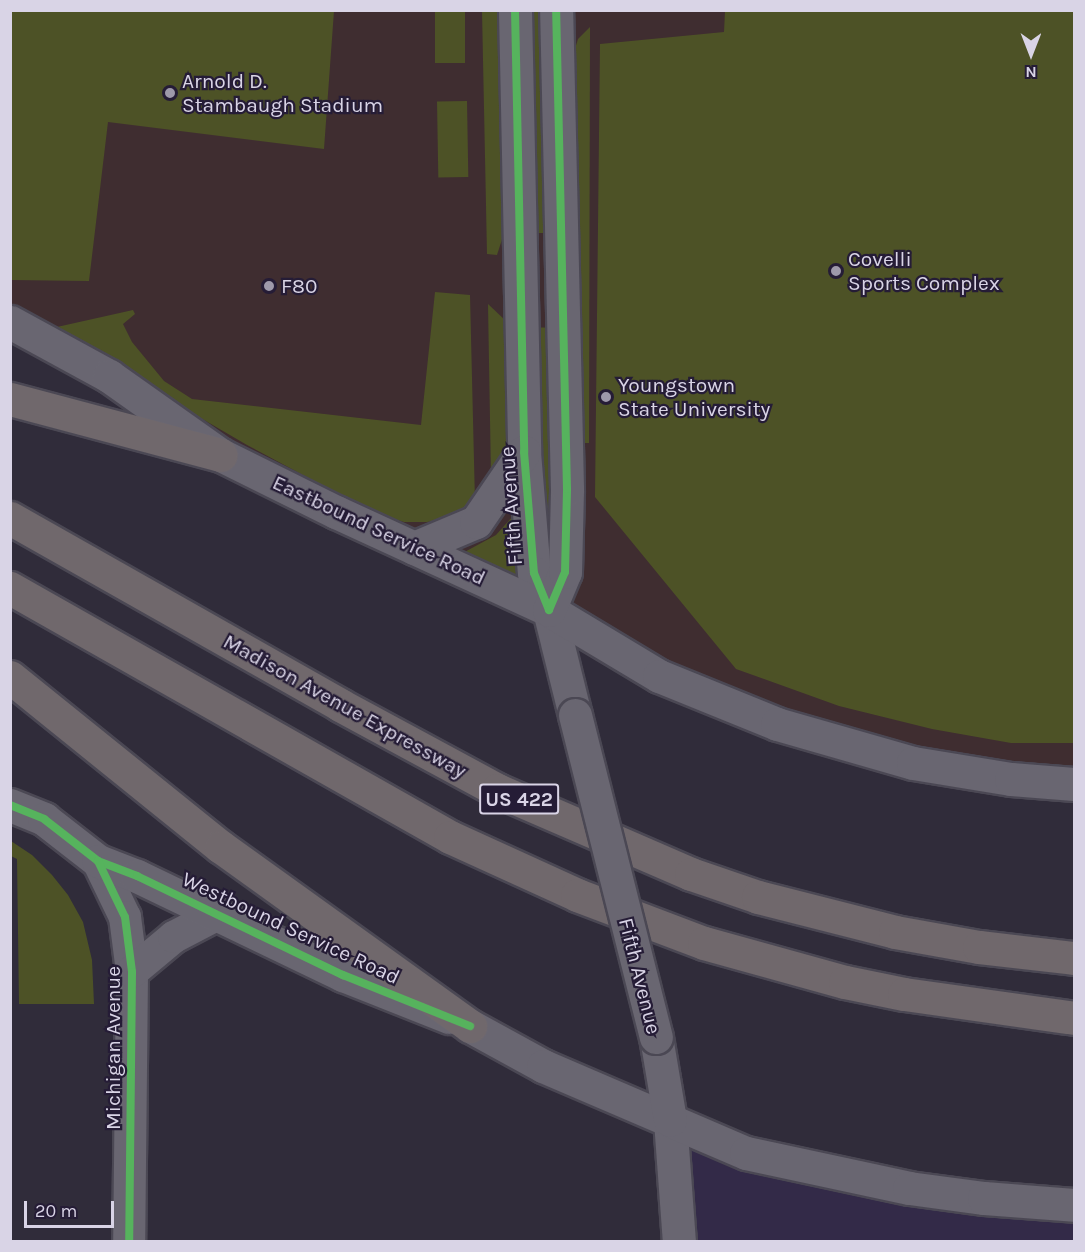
<!DOCTYPE html>
<style>
body{margin:0}
#map{position:relative;width:1085px;height:1252px;overflow:hidden;background:#302c3a;font-family:Karla,sans-serif}
div>[style]{position:absolute}
.built>*{inset:0;background:#332a48}
.education>*{inset:0;background:#3f2d30}
.green>*{inset:0;background:#4d5226;transform-origin:0 0}
.roads{filter:drop-shadow(2px 0 #4b4854) drop-shadow(-2px 0 #4b4854) drop-shadow(0 2px #4b4854) drop-shadow(0 -2px #4b4854)}
.minor>*{height:32px;margin:-16px;padding:0 16px;transform-origin:16px;border-radius:16px;background:#696671}
.tertiary>*{height:33px;margin:-16.5px;padding:0 16.5px;transform-origin:16.5px;border-radius:16.5px;background:#696671}
.secondary>*{height:33px;margin:-16.5px;padding:0 16.5px;transform-origin:16.5px;border-radius:16.5px;background:#696671}
.motorway>*{height:33px;margin:-16.5px;padding:0 16.5px;transform-origin:16.5px;border-radius:16.5px;background:#70686c}
.bridges{filter:drop-shadow(2px 0 #4b4854) drop-shadow(-2px 0 #4b4854) drop-shadow(0 2px #4b4854) drop-shadow(0 -2px #4b4854)}
.secondary-bridge>*{height:33px;margin:-16.5px;padding:0 16.5px;transform-origin:16.5px;border-radius:16.5px;background:#696671}
.cycleway>*{height:8px;margin:-4px;padding:0 4px;transform-origin:4px;border-radius:4px;background:#56b35d}
.dots>*{width:16px;height:16px;translate:-50% -50%;box-sizing:border-box;border:3px solid #251c36;border-radius:50%}
span{translate:-50% -50%;white-space:nowrap;text-align:center;line-height:1.15;-webkit-text-stroke:4.5px #251c36;paint-order:stroke}
.shield-label span{padding:2px 4px;background:#251c36;border:2px solid;border-radius:4px;-webkit-text-stroke-width:0}
.shield-label{font-size:20px;color:#d9d4e6;font-weight:700}
.poi-label{font-size:21px;color:#d9d4e6}
.left{translate:0 -50%;text-align:left}
.street-label{font-size:21px;color:#d9d4e6}
.frame{position:absolute;inset:0;border:12px solid #d9d4e6;pointer-events:none}
.north{position:absolute;left:1001px;top:24px;width:60px;height:60px;-webkit-text-stroke:4px #251c36;paint-order:stroke;rotate:180deg;font-size:16px;font-weight:700;line-height:24px;text-align:center;color:#d9d4e6}
.north::after{content:'';display:block;margin:auto;width:21px;height:27px;background:#d9d4e6;clip-path:polygon(50% 0,100% 100%,50% 72%,0 100%)}
.scale{position:absolute;left:24px;top:1201px;width:90px;height:27px;box-sizing:border-box;border:3px solid #d9d4e6;border-top:0;padding-left:8px;font-size:18px;line-height:21px;white-space:nowrap;color:#d9d4e6;-webkit-text-stroke:4px #251c36;paint-order:stroke}
</style>
<div id="map">
<div class="built">
<div style="clip-path:polygon(670px 1120px,746px 1153px,1074px 1205px,1074px 1241px,679px 1241px)"></div>
</div>
<div class="education">
<div style="clip-path:polygon(10px 11px,1074px 11px,1074px 784px,846px 746px,336px 512px,11px 322px)"></div>
</div>
<div class="green">
<div style="clip-path:polygon(10px 11px,334px 11px,324px 149px,108px 122px,89px 281px,11px 280px)"></div>
<div style="left:435px;top:11px;width:30px;height:52px"></div>
<div style="clip-path:polygon(482px 11px,511px 11px,515px 199px,497px 255px,487px 254px)"></div>
<div style="left:515px;top:11px;width:41px;height:222px"></div>
<div style="clip-path:polygon(725px 11px,1074px 11px,1074px 743px,1011px 743px,932px 729px,839px 706px,736px 669px,595px 497px,600px 44px,724px 32px)"></div>
<div style="clip-path:polygon(590px 27px,589px 443px,580px 443px,572px 58px,578px 39px)"></div>
<div style="left:467px;top:101px;width:76px;height:30px;rotate:89deg"></div>
<div style="clip-path:polygon(435px 292px,470px 295px,475px 502px,453px 517px,427px 522px,404px 522px,370px 511px,247px 445px,48px 329px,133px 310px,135px 314px,123px 324px,132px 342px,164px 381px,192px 399px,421px 425px)"></div>
<div style="clip-path:polygon(488px 304px,506px 321px,507px 455px,491px 477px)"></div>
<div style="clip-path:polygon(521px 327px,563px 328px,564px 572px,534px 573px)"></div>
<div style="clip-path:polygon(521px 507px,526px 581px,459px 555px,496px 535px)"></div>
<div style="clip-path:polygon(11px 841px,32px 855px,52px 875px,68px 895px,83px 922px,92px 960px,94px 1004px,19px 1004px,17px 859px,11px 856px)"></div>
</div>
<div class="roads">
<div class="minor">
<div style="left:98px;top:861px;width:62px;rotate:64.3deg"></div>
<div style="left:125px;top:917px;width:55px;rotate:82.7deg"></div>
<div style="left:132px;top:972px;width:270px;rotate:90.6deg"></div>
<div style="left:132px;top:972px;width:55px;rotate:-39.8deg"></div>
<div style="left:174px;top:937px;width:47px;rotate:-27.6deg"></div>
</div>
<div class="tertiary">
<div style="left:10px;top:322px;width:113px;rotate:28.6deg"></div>
<div style="left:109px;top:376px;width:135px;rotate:35.3deg"></div>
<div style="left:10px;top:805px;width:37px;rotate:22deg"></div>
<div style="left:44px;top:819px;width:68px;rotate:37.9deg"></div>
<div style="left:98px;top:861px;width:42px;rotate:21deg"></div>
<div style="left:137px;top:876px;width:229px;rotate:25.7deg"></div>
<div style="left:343px;top:975px;width:114px;rotate:21.6deg"></div>
<div style="left:670px;top:1120px;width:122px;rotate:85.8deg"></div>
</div>
<div class="secondary">
<div style="left:515px;top:10px;width:442px;rotate:88.8deg"></div>
<div style="left:524px;top:452px;width:121px;rotate:85.3deg"></div>
<div style="left:534px;top:573px;width:40px;rotate:68deg"></div>
<div style="left:549px;top:610px;width:108px;rotate:76.1deg"></div>
<div style="left:221px;top:455px;width:128px;rotate:26.4deg"></div>
<div style="left:336px;top:512px;width:234px;rotate:24.7deg"></div>
<div style="left:549px;top:610px;width:128px;rotate:31deg"></div>
<div style="left:659px;top:676px;width:127px;rotate:22.1deg"></div>
<div style="left:777px;top:724px;width:141px;rotate:16deg"></div>
<div style="left:913px;top:763px;width:99px;rotate:9.3deg"></div>
<div style="left:1011px;top:779px;width:63px;rotate:4.5deg"></div>
<div style="left:414px;top:548px;width:67px;rotate:-22.8deg"></div>
<div style="left:476px;top:522px;width:85px;rotate:-55.6deg"></div>
<div style="left:549px;top:610px;width:41px;rotate:-67.2deg"></div>
<div style="left:565px;top:572px;width:83px;rotate:-88.6deg"></div>
<div style="left:567px;top:489px;width:479px;rotate:-91.3deg"></div>
<div style="left:470px;top:1026px;width:83px;rotate:28.7deg"></div>
<div style="left:543px;top:1066px;width:221px;rotate:23.2deg"></div>
<div style="left:746px;top:1153px;width:167px;rotate:12.1deg"></div>
<div style="left:909px;top:1188px;width:76px;rotate:7.6deg"></div>
<div style="left:984px;top:1198px;width:90px;rotate:4.4deg"></div>
<div style="left:656px;top:1037px;width:84px;rotate:80.4deg"></div>
</div>
<div class="motorway">
<div style="left:10px;top:399px;width:218px;rotate:14.9deg"></div>
<div style="left:10px;top:518px;width:379px;rotate:29.5deg"></div>
<div style="left:340px;top:705px;width:179px;rotate:28.4deg"></div>
<div style="left:497px;top:790px;width:211px;rotate:23.4deg"></div>
<div style="left:691px;top:874px;width:71px;rotate:18.9deg"></div>
<div style="left:758px;top:897px;width:141px;rotate:14.3deg"></div>
<div style="left:895px;top:932px;width:85px;rotate:10.1deg"></div>
<div style="left:979px;top:947px;width:96px;rotate:6.6deg"></div>
<div style="left:10px;top:588px;width:506px;rotate:29.51deg"></div>
<div style="left:450px;top:837px;width:140px;rotate:24.5deg"></div>
<div style="left:577px;top:895px;width:136px;rotate:20.7deg"></div>
<div style="left:704px;top:943px;width:146px;rotate:15.5deg"></div>
<div style="left:845px;top:982px;width:60px;rotate:11.5deg"></div>
<div style="left:904px;top:994px;width:172px;rotate:8deg"></div>
<div style="left:10px;top:677px;width:271px;rotate:38.9deg"></div>
<div style="left:221px;top:847px;width:307px;rotate:35.7deg"></div>
</div>
</div>
<div class="bridges">
<div class="secondary-bridge">
<div style="left:575px;top:715px;width:332px;rotate:75.9deg"></div>
</div>
</div>
<div class="cycleway">
<div style="left:515px;top:10px;width:442px;rotate:88.8deg"></div>
<div style="left:524px;top:452px;width:121px;rotate:85.3deg"></div>
<div style="left:534px;top:573px;width:40px;rotate:68deg"></div>
<div style="left:549px;top:610px;width:41px;rotate:-67.2deg"></div>
<div style="left:565px;top:572px;width:83px;rotate:-88.6deg"></div>
<div style="left:567px;top:489px;width:479px;rotate:-91.3deg"></div>
<div style="left:10px;top:805px;width:37px;rotate:22deg"></div>
<div style="left:44px;top:819px;width:68px;rotate:37.9deg"></div>
<div style="left:98px;top:861px;width:42px;rotate:21deg"></div>
<div style="left:137px;top:876px;width:229px;rotate:25.7deg"></div>
<div style="left:343px;top:975px;width:137px;rotate:21.9deg"></div>
<div style="left:98px;top:861px;width:62px;rotate:64.3deg"></div>
<div style="left:125px;top:917px;width:55px;rotate:82.7deg"></div>
<div style="left:132px;top:972px;width:270px;rotate:90.6deg"></div>
</div>
<div class="dots">
<div style="left:170px;top:93px;background:#9e99aa"></div>
<div style="left:836px;top:271px;background:#9e99aa"></div>
<div style="left:269px;top:286px;background:#9e99aa"></div>
<div style="left:606px;top:397px;background:#9e99aa"></div>
</div>
<div class="shield-label">
<span style="left:519px;top:799px">US 422</span>
</div>
<div class="poi-label">
<span class="left" style="left:182px;top:93px">Arnold D.<br>Stambaugh Stadium</span>
<span class="left" style="left:848px;top:271px">Covelli<br>Sports Complex</span>
<span class="left" style="left:281px;top:286px">F80</span>
<span class="left" style="left:618px;top:397px">Youngstown<br>State University</span>
</div>
<div class="street-label">
<span style="left:511px;top:506px;rotate:-94deg">Fifth Avenue</span>
<span style="left:379px;top:530px;rotate:25deg">Eastbound Service Road</span>
<span style="left:345px;top:706px;rotate:29deg">Madison Avenue Expressway</span>
<span style="left:291px;top:928px;rotate:25deg">Westbound Service Road</span>
<span style="left:640px;top:976px;rotate:76deg">Fifth Avenue</span>
<span style="left:113px;top:1048px;rotate:-90deg">Michigan Avenue</span>
</div>
<div class="frame"></div>
<div class="north">N</div>
<div class="scale">20 m</div>
</div>
